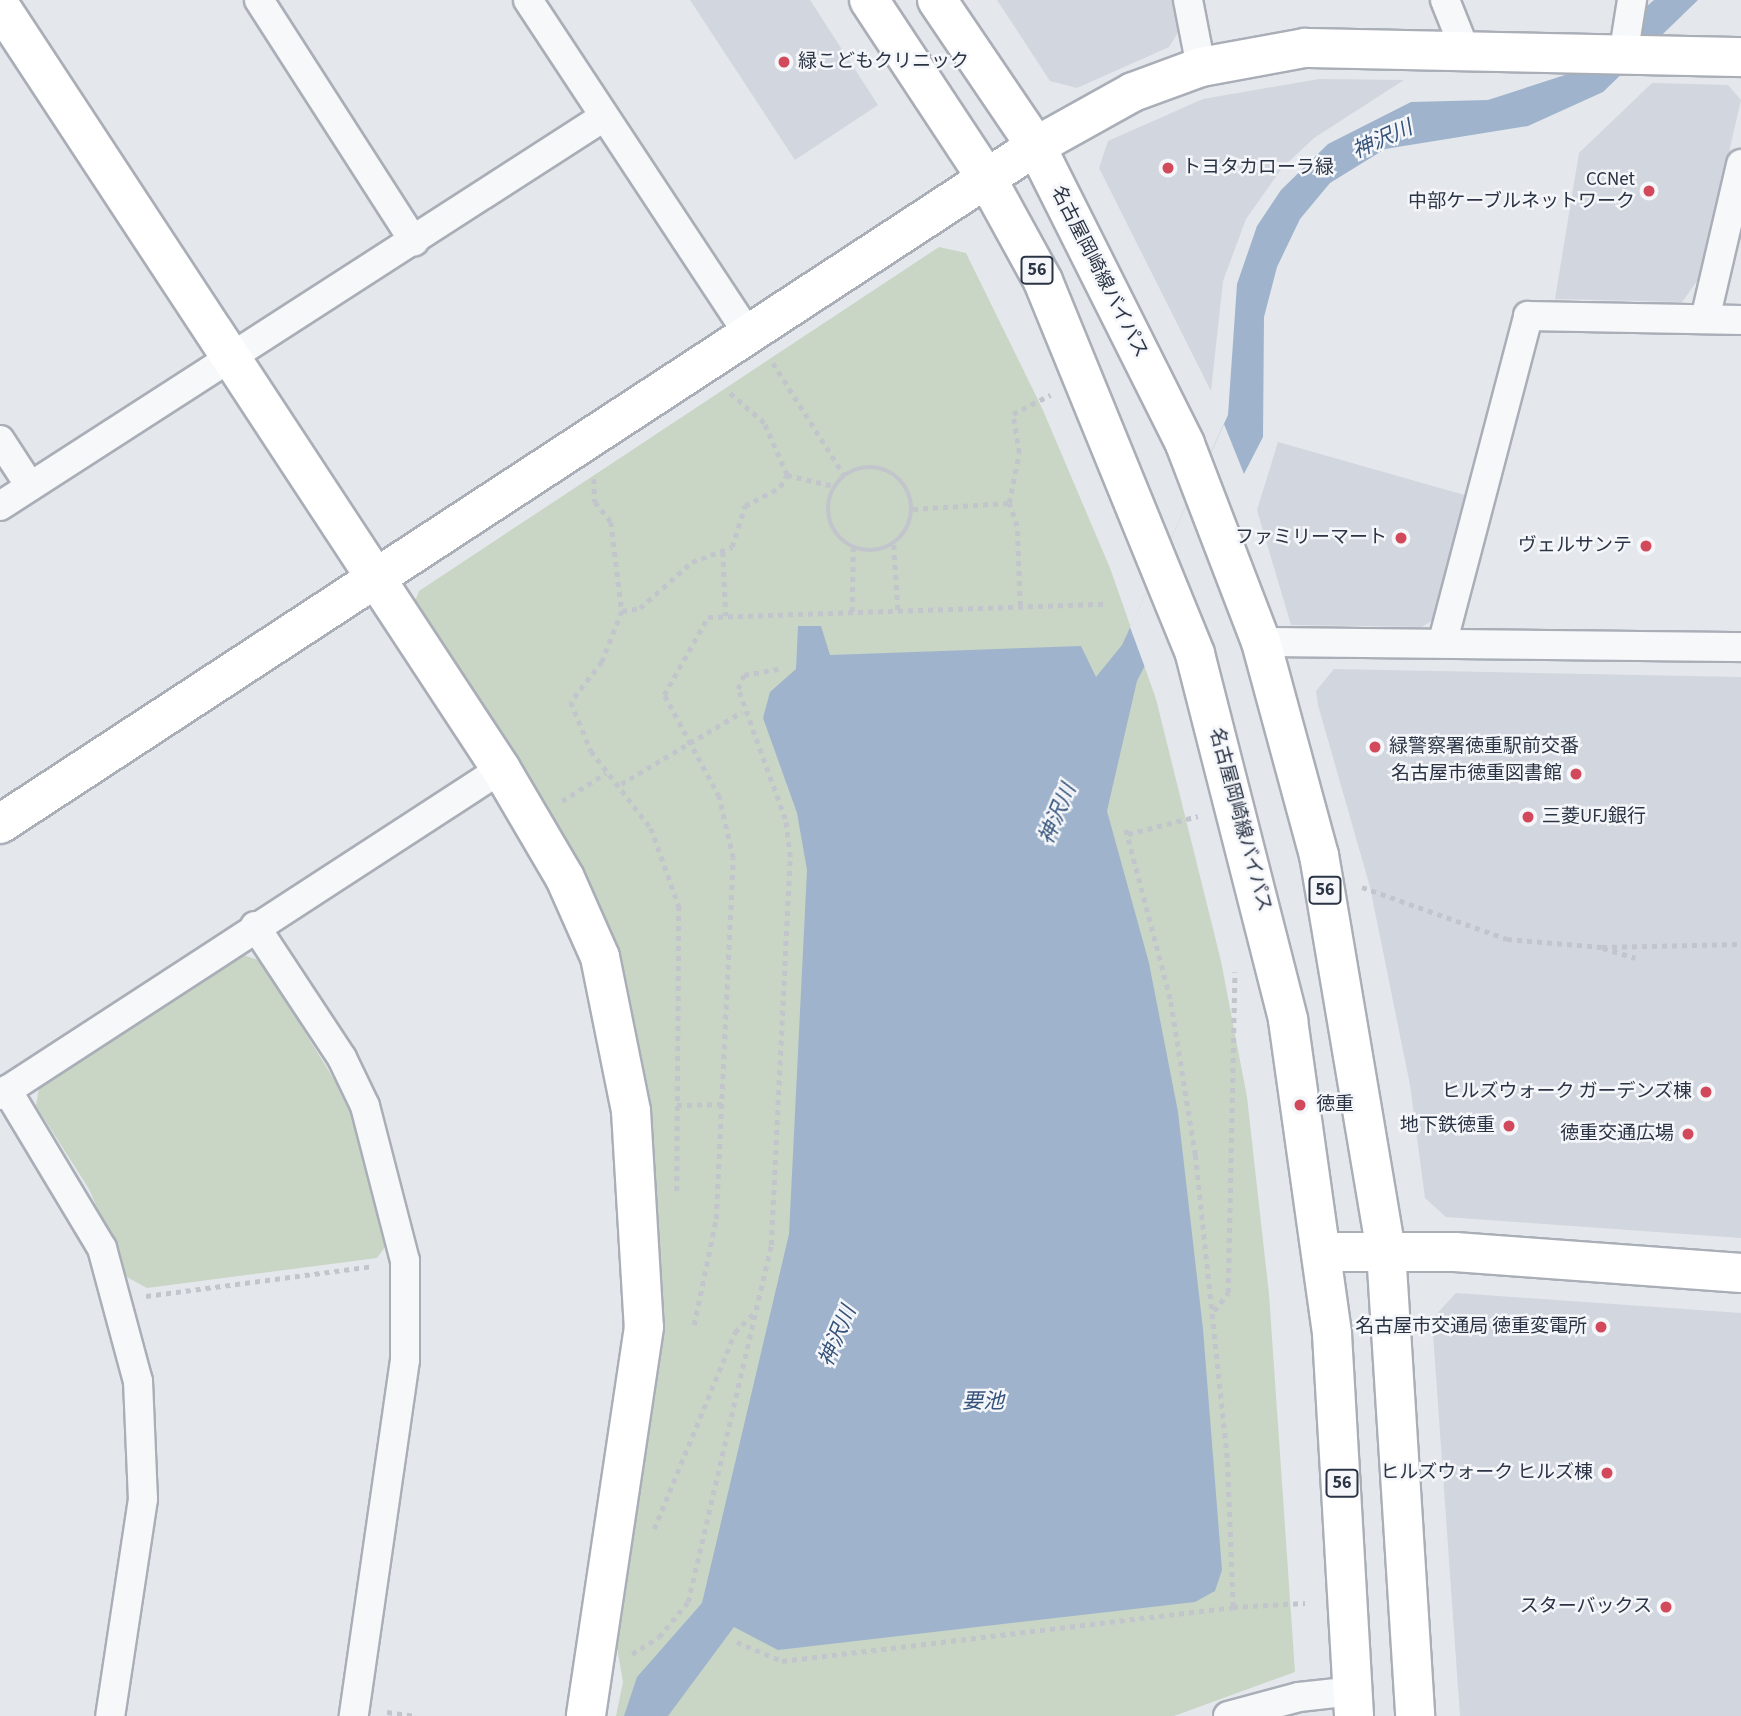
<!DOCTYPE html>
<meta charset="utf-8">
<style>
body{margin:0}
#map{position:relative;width:1741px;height:1716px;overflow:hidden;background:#e4e7ec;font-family:"Source Sans 3","Noto Sans JP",sans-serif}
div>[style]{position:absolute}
.built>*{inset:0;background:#d2d6de}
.green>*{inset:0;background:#c9d6c5}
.water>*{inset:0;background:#9fb4cc}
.pier>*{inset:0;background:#e4e7ec}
.path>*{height:4.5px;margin-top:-2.25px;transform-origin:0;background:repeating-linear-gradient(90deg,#c2c5cb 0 5px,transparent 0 10px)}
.path>.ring{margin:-2.25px;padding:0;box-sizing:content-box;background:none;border:4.5px solid #c2c5cb;border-radius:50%}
.roads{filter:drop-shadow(2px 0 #a9aeb7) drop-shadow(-2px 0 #a9aeb7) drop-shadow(0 2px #a9aeb7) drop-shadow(0 -2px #a9aeb7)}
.street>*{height:28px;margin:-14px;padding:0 14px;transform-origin:14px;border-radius:14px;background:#f7f8fa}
.secondary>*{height:38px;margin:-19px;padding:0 19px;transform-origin:19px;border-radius:19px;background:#fff}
.primary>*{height:38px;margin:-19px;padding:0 19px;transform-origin:19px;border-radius:19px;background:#fff}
.dots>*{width:19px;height:19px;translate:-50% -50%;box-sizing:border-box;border:4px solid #f4f6f9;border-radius:50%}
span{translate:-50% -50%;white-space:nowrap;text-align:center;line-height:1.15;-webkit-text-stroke:5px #f4f6f9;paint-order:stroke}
.shield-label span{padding:2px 5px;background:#f4f6f9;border:2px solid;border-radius:5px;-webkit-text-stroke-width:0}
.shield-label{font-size:18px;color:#2b3445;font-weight:700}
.poi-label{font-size:19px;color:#2b3445}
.left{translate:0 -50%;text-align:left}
.right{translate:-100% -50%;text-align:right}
.street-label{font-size:19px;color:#2b3445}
.water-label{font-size:21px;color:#34527a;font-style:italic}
</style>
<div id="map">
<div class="built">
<div style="clip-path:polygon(690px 0,810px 0,878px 105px,795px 160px)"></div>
<div style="clip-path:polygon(997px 0,1173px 0,1179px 31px,1169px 47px,1077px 88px,1050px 81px)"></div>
<div style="clip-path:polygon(1319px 79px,1404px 80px,1314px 138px,1282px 168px,1246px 219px,1223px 281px,1211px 391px,1099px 168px,1108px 141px,1203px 99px)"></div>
<div style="clip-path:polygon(1652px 83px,1728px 85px,1741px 100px,1700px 277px,1682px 302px,1555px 299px,1579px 153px)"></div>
<div style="clip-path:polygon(1278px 442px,1468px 496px,1437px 617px,1422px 627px,1291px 625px,1257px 510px)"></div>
<div style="clip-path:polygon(1334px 669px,1741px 677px,1741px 1238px,1446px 1217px,1425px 1198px,1410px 1085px,1370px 887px,1318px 705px,1316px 691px)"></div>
<div style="clip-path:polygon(1456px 1293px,1741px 1313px,1741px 1716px,1460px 1716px,1432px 1319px)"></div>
</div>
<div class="green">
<div style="clip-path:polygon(939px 247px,966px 253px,1042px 408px,1110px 568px,1156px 699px,1221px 961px,1247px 1097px,1269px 1294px,1295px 1672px,1174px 1716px,616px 1716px,623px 1682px,615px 1636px,660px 1324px,642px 1081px,625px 984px,613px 944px,413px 606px,419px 591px)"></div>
<div style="clip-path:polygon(243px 955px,261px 961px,335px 1081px,362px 1139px,388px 1243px,377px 1258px,147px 1288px,127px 1277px,89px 1189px,36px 1106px,39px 1088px)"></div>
</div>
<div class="water">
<div style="clip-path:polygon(1654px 0,1698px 0,1603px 92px,1528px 126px,1385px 149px,1330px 183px,1300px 219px,1277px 267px,1264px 317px,1263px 437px,1137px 681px,1107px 811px,1149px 963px,1178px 1112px,1203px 1329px,1222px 1570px,1215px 1591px,1195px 1602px,778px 1650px,734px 1627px,668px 1716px,624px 1716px,637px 1677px,702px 1603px,789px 1234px,807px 870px,797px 813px,763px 718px,770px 692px,796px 669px,798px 626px,821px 626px,830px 655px,1081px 646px,1096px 677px,1122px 645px,1228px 415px,1237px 284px,1257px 226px,1281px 190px,1328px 144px,1411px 102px,1488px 100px,1568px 74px)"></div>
</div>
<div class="pier">
<div style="clip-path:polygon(1224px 424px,1246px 479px,1147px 673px,1130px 627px)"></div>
</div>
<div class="path">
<div style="left:773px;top:363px;width:133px;rotate:57.6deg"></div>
<div class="ring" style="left:828px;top:467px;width:79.5px;height:79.5px"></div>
<div style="left:787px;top:475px;width:48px;rotate:13.2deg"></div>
<div style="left:594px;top:479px;width:23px;rotate:88deg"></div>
<div style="left:595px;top:502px;width:26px;rotate:51deg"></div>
<div style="left:611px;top:522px;width:90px;rotate:83deg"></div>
<div style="left:622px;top:611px;width:55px;rotate:111.4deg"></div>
<div style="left:602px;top:662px;width:51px;rotate:127.8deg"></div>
<div style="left:571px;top:702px;width:53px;rotate:67.8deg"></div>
<div style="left:591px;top:751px;width:98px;rotate:52.1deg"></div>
<div style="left:651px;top:828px;width:83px;rotate:70.3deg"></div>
<div style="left:679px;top:906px;width:290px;rotate:90.4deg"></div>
<div style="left:913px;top:509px;width:96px;rotate:-3.6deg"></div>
<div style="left:894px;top:545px;width:65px;rotate:86.5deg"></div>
<div style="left:723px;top:552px;width:64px;rotate:87.3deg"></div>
<div style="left:1020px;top:606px;width:80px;rotate:-92.1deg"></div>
<div style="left:1017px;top:526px;width:24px;rotate:-109deg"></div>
<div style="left:1009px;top:503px;width:51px;rotate:-78.7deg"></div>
<div style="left:1019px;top:453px;width:39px;rotate:-99deg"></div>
<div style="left:1013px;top:414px;width:42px;rotate:-27.2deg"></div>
<div style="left:622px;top:611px;width:18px;rotate:-9deg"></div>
<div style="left:640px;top:608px;width:69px;rotate:-41.5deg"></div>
<div style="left:692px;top:562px;width:43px;rotate:-20.6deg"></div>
<div style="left:732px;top:547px;width:43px;rotate:-72.4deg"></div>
<div style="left:745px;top:506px;width:40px;rotate:-28deg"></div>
<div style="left:780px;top:487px;width:14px;rotate:-60deg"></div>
<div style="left:787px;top:475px;width:57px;rotate:-113.9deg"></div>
<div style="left:764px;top:423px;width:49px;rotate:-139.1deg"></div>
<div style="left:852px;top:612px;width:64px;rotate:-89.1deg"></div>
<div style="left:621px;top:784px;width:141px;rotate:-30.8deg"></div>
<div style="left:562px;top:801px;width:52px;rotate:-32.5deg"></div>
<div style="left:1128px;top:834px;width:72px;rotate:-14.4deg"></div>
<div style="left:1362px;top:887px;width:154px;rotate:19.7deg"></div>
<div style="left:1507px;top:939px;width:95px;rotate:4.8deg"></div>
<div style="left:1602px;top:947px;width:139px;rotate:-1.2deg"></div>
<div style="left:1603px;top:948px;width:34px;rotate:17deg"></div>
<div style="left:677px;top:1105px;width:45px;rotate:-1.3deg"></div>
<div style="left:146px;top:1296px;width:229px;rotate:-7.5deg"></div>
<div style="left:1214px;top:1311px;width:23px;rotate:-52deg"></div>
<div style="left:1228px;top:1293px;width:321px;rotate:-88.8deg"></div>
<div style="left:694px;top:1325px;width:108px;rotate:-78.3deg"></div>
<div style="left:716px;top:1219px;width:361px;rotate:-87.3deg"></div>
<div style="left:733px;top:858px;width:63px;rotate:-102.9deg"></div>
<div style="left:719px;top:797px;width:116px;rotate:-118.3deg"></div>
<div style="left:664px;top:695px;width:90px;rotate:-60.6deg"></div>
<div style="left:708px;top:617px;width:397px;rotate:-1.9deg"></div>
<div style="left:654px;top:1529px;width:213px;rotate:-67.6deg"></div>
<div style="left:735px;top:1332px;width:30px;rotate:-45deg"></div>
<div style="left:1233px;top:1607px;width:72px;rotate:-3.2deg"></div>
<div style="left:737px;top:1642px;width:49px;rotate:22.9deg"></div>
<div style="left:782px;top:1661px;width:454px;rotate:-6.8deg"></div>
<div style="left:1233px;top:1607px;width:149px;rotate:-92.3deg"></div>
<div style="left:1227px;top:1458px;width:305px;rotate:-96deg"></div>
<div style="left:1195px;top:1155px;width:158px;rotate:-99.1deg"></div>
<div style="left:1170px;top:999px;width:177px;rotate:-104.7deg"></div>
<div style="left:632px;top:1654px;width:32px;rotate:-32deg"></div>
<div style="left:659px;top:1637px;width:45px;rotate:-50.4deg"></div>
<div style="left:688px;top:1602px;width:367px;rotate:-76.9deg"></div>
<div style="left:771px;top:1245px;width:388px;rotate:-87.2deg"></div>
<div style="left:790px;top:857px;width:38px;rotate:-97deg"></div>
<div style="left:785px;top:819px;width:138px;rotate:-109.9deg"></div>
<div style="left:738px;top:689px;width:15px;rotate:-67deg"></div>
<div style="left:744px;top:675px;width:35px;rotate:-10deg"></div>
<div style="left:387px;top:1712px;width:30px;rotate:8deg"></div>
</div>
<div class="roads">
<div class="street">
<div style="left:259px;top:0;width:287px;rotate:57.3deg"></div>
<div style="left:528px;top:0;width:401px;rotate:56.6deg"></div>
<div style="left:1188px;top:0;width:68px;rotate:79deg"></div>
<div style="left:1445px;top:0;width:54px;rotate:68.2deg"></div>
<div style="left:1624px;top:50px;width:51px;rotate:-80.9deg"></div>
<div style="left:1706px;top:315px;width:155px;rotate:-76.9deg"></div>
<div style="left:0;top:440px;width:55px;rotate:56.9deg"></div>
<div style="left:0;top:506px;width:716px;rotate:-32.8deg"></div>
<div style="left:1443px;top:641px;width:336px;rotate:-75.3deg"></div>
<div style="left:1528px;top:316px;width:213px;rotate:1.1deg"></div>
<div style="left:1261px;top:642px;width:480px;rotate:0.6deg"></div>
<div style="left:255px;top:926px;width:158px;rotate:56.6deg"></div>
<div style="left:342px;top:1058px;width:53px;rotate:64.4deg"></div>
<div style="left:365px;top:1106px;width:160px;rotate:75.5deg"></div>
<div style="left:405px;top:1261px;width:99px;rotate:90deg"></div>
<div style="left:405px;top:1360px;width:360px;rotate:98.2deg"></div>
<div style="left:7px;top:1090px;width:184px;rotate:59deg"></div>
<div style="left:102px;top:1248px;width:138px;rotate:74.9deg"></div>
<div style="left:138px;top:1381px;width:118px;rotate:87.6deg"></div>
<div style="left:143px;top:1499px;width:219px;rotate:98.6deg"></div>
<div style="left:0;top:1095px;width:598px;rotate:-33.05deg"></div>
<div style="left:1228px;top:1716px;width:73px;rotate:-15deg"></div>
<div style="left:1299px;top:1697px;width:54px;rotate:-6.3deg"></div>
</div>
<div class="secondary">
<div style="left:0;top:6px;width:913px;rotate:56.71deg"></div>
<div style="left:501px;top:769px;width:126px;rotate:59.6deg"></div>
<div style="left:565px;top:878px;width:86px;rotate:66.1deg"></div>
<div style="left:600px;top:957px;width:157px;rotate:78.6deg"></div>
<div style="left:631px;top:1111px;width:216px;rotate:86.6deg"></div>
<div style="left:644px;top:1327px;width:393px;rotate:98.5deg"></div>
<div style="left:0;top:824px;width:1238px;rotate:-33.2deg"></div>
<div style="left:1036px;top:146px;width:111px;rotate:-29.1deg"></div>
<div style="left:1133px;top:92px;width:72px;rotate:-20.2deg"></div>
<div style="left:1201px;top:67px;width:106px;rotate:-10.4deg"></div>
<div style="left:1305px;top:48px;width:436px;rotate:1.2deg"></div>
<div style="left:1321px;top:1252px;width:134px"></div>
<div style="left:1455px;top:1252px;width:287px;rotate:4.2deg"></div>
</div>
<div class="primary">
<div style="left:869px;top:0;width:214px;rotate:56.6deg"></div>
<div style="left:987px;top:179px;width:116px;rotate:61.2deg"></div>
<div style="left:1043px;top:281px;width:403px;rotate:67.8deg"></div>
<div style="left:1195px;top:654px;width:378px;rotate:75.7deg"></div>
<div style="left:1288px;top:1020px;width:317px;rotate:82deg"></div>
<div style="left:1332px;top:1334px;width:383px;rotate:86.7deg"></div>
<div style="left:937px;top:0;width:176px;rotate:55.9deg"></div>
<div style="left:1036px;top:146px;width:333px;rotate:63.4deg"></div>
<div style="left:1185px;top:444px;width:212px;rotate:69deg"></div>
<div style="left:1261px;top:642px;width:221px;rotate:74.8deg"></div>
<div style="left:1319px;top:855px;width:402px;rotate:80.4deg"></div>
<div style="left:1386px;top:1251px;width:466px;rotate:86.4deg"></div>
</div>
</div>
<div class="dots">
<div style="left:784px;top:62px;background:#d1495b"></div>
<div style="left:1168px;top:168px;background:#d1495b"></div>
<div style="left:1649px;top:191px;background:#d1495b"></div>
<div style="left:1401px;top:538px;background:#d1495b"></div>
<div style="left:1646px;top:546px;background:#d1495b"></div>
<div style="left:1375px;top:747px;background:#d1495b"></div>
<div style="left:1576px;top:774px;background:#d1495b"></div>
<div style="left:1528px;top:817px;background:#d1495b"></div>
<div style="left:1706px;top:1092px;background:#d1495b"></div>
<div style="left:1300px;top:1105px;background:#d1495b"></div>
<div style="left:1509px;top:1126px;background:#d1495b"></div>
<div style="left:1688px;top:1134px;background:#d1495b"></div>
<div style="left:1601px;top:1327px;background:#d1495b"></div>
<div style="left:1607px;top:1473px;background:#d1495b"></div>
<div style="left:1666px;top:1607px;background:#d1495b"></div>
</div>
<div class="shield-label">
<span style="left:1037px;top:270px">56</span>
<span style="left:1325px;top:890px">56</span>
<span style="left:1342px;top:1483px">56</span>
</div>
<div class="poi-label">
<span class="left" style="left:798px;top:62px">緑こどもクリニック</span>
<span class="left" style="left:1182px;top:168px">トヨタカローラ緑</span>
<span class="right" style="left:1635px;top:191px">CCNet<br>中部ケーブルネットワーク</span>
<span class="right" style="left:1387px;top:538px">ファミリーマート</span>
<span class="right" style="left:1632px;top:546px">ヴェルサンテ</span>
<span class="left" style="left:1389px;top:747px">緑警察署徳重駅前交番</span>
<span class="right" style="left:1562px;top:774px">名古屋市徳重図書館</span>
<span class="left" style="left:1542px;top:817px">三菱UFJ銀行</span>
<span class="right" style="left:1692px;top:1092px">ヒルズウォーク ガーデンズ棟</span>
<span class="left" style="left:1316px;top:1105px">徳重</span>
<span class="right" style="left:1495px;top:1126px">地下鉄徳重</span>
<span class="right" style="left:1674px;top:1134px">徳重交通広場</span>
<span class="right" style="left:1587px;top:1327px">名古屋市交通局 徳重変電所</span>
<span class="right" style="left:1593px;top:1473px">ヒルズウォーク ヒルズ棟</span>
<span class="right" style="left:1652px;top:1607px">スターバックス</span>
</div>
<div class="street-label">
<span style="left:1099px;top:272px;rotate:63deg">名古屋岡崎線バイパス</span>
<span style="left:1240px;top:820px;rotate:75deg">名古屋岡崎線バイパス</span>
</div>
<div class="water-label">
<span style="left:1382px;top:139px;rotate:-24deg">神沢川</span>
<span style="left:1057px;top:814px;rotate:-67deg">神沢川</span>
<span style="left:837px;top:1336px;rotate:-67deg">神沢川</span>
<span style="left:983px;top:1401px">要池</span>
</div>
</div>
